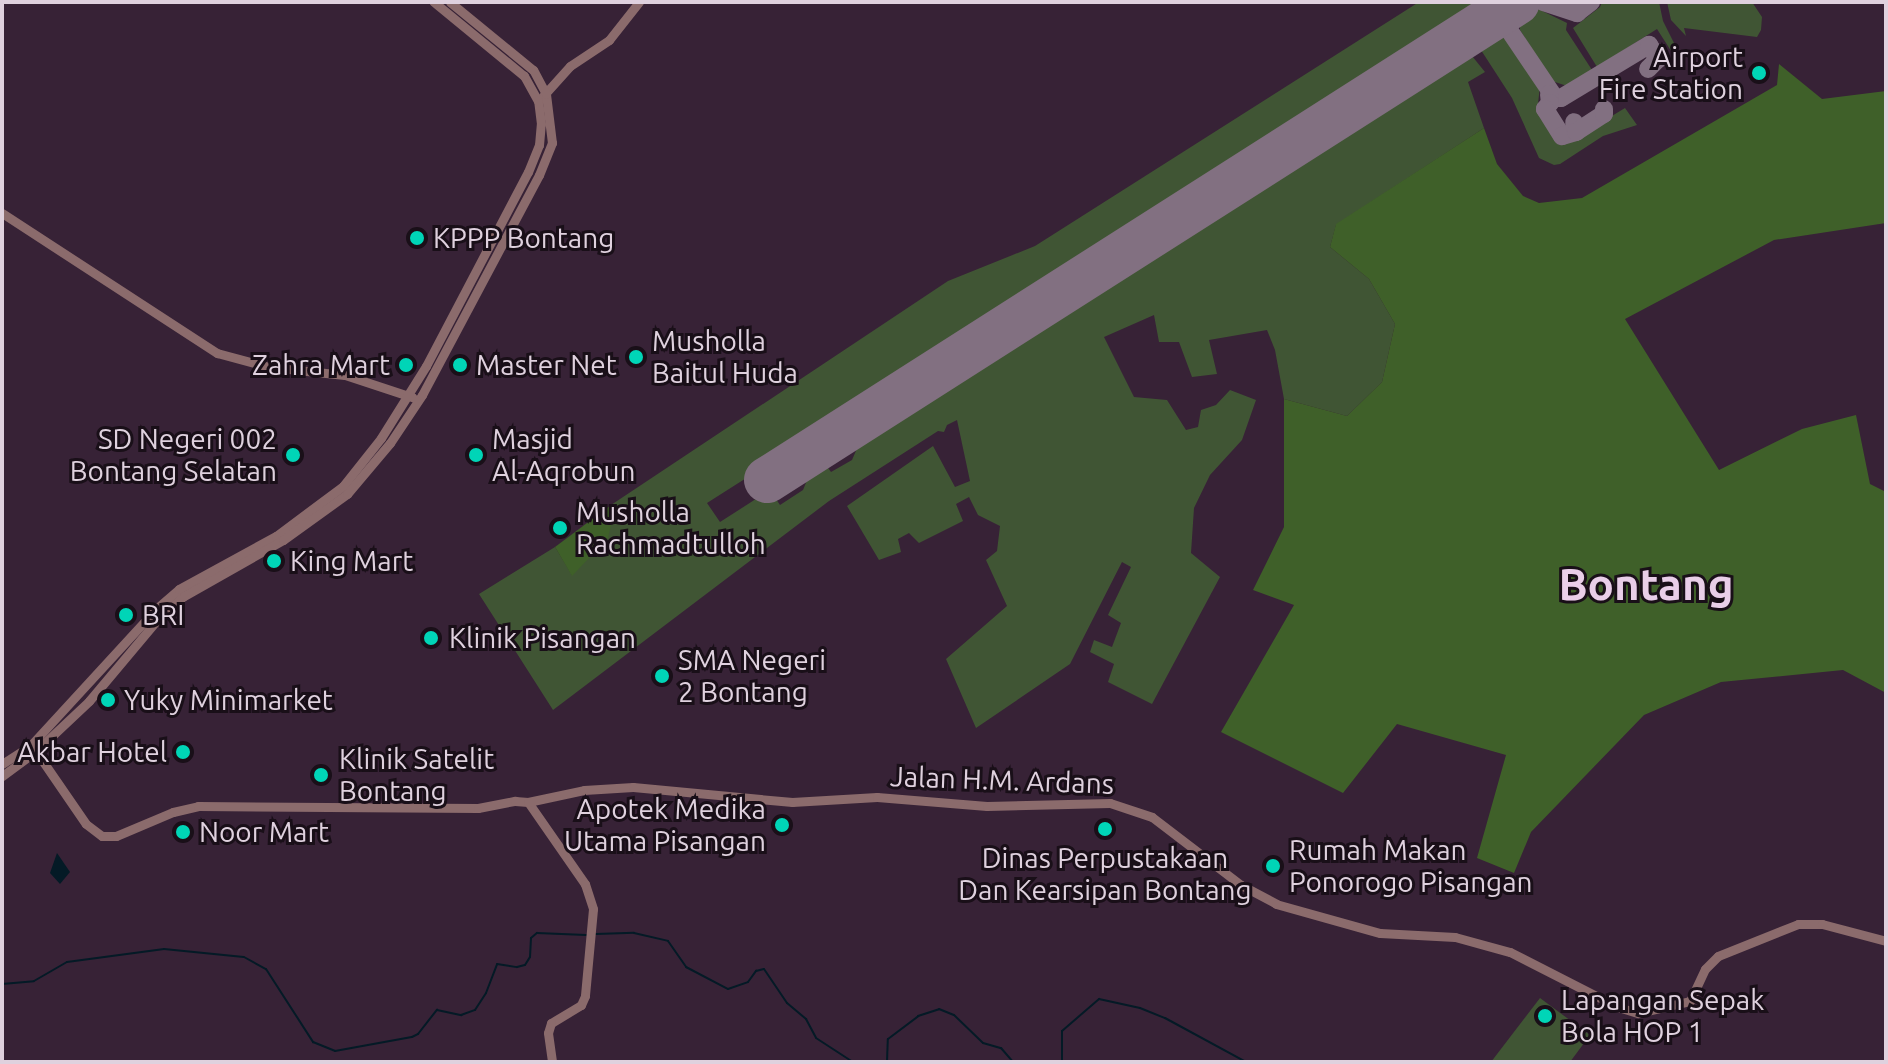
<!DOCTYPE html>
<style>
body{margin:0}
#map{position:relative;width:1888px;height:1064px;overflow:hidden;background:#372236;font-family:Ubuntu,sans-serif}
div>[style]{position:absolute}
.green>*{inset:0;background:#405534}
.forest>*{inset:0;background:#3f6029}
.water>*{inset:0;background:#041a26}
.stream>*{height:2px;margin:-1px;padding:0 1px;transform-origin:1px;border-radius:1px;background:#041a26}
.taxiway>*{height:18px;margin:-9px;padding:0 9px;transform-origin:9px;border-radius:9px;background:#827081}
.runway>*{height:46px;margin:-23px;padding:0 23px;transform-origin:23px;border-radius:23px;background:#827081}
.minor>*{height:9px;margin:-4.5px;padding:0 4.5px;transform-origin:4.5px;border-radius:4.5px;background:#8b6b6c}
.dots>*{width:22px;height:22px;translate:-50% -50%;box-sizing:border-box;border:4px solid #190f18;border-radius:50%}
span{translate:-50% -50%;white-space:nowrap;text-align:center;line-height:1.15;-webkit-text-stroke:6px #190f18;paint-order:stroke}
.poi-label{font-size:28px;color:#dfd1de}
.right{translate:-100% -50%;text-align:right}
.left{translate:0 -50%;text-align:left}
.street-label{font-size:28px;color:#dfd1de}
.town-label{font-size:44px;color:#e9cee8;font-weight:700}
.frame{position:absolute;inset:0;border:4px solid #dfd1de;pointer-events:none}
</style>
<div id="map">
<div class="green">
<div style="clip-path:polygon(1419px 2px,1496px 2px,707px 503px,720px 522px,770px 490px,780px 505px,803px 490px,814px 463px,821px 458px,831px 472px,852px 460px,864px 432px,1463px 51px,1468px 51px,1485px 72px,1468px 82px,1484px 128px,1336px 225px,1330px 247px,1369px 279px,1395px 324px,1382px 382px,1347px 416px,1284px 399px,1275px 350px,1267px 330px,1209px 340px,1217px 374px,1192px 377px,1179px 342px,1159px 342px,1154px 315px,1104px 337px,1134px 397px,1167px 400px,1186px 430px,1198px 427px,1201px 410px,1216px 405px,1230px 390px,1256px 400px,1242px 440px,1210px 475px,1194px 508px,1191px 553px,1220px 577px,1152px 704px,1108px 682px,1114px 664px,1090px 652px,1094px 640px,1112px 647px,1121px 623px,1108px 615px,1131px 567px,1122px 562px,1070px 664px,976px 728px,946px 659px,1007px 606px,986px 560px,997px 551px,1000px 526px,978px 515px,969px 497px,956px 504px,963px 521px,919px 543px,909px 533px,898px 539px,901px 552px,879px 560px,847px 506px,933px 446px,955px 487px,970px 481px,957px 420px,947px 425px,944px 432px,938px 431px,829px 501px,553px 710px,479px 594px,555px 547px,572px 575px,608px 528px,611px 505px,948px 281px,1035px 246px)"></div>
<div style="clip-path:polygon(1602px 2px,1659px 2px,1663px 21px,1679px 53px,1673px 54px,1657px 29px,1597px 67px,1573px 28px,1600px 7px)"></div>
<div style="clip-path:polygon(1667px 2px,1752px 2px,1762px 17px,1761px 30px,1757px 37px,1684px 28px,1686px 36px,1671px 20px)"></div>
<div style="clip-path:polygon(1532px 6px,1567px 23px,1566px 30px,1592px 70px,1567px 86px,1552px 81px,1520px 30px,1520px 17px)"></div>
<div style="clip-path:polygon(1493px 31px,1509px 37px,1540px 86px,1538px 104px,1564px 145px,1625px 108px,1637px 125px,1603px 136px,1560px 164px,1554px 165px,1539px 158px,1512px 98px,1479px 47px,1481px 39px)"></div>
<div style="clip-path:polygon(1540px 998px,1590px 1035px,1570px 1062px,1491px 1062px)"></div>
</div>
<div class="forest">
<div style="clip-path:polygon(1779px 64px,1822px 99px,1886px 91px,1886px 223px,1774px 240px,1625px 319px,1719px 470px,1802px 429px,1856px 415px,1870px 484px,1886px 492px,1886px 693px,1843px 670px,1721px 682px,1644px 715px,1531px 832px,1514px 873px,1477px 858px,1506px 755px,1397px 724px,1343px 793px,1221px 732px,1294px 605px,1253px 590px,1284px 527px,1284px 399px,1347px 416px,1382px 382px,1395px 324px,1369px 279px,1330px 247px,1336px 224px,1484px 128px,1497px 164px,1523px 196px,1539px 203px,1582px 198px,1777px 85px)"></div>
<div style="clip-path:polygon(611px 505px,613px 516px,608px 538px,572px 576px,555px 547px)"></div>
</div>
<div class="water">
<div style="clip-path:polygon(57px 853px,70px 872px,60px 884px,50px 873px)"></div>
</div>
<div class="stream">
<div style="left:596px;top:934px;width:38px;rotate:-2deg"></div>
<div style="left:634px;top:933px;width:35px;rotate:13deg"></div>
<div style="left:668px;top:941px;width:32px;rotate:55deg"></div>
<div style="left:686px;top:967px;width:47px;rotate:27.6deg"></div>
<div style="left:728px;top:989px;width:21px;rotate:-19deg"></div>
<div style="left:748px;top:982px;width:14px;rotate:-54deg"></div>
<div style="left:756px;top:971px;width:8px;rotate:-14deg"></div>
<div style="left:764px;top:969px;width:41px;rotate:55.9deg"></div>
<div style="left:787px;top:1003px;width:25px;rotate:40deg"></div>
<div style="left:806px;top:1019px;width:21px;rotate:62deg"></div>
<div style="left:816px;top:1038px;width:44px;rotate:33deg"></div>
<div style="left:2px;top:984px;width:32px;rotate:-5deg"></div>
<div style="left:34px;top:981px;width:38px;rotate:-30deg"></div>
<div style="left:67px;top:962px;width:98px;rotate:-7.6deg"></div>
<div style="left:164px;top:949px;width:80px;rotate:5.7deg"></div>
<div style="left:244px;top:957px;width:25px;rotate:29deg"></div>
<div style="left:266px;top:969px;width:87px;rotate:57.2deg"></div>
<div style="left:313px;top:1042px;width:24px;rotate:22deg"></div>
<div style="left:335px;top:1051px;width:78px;rotate:-10.3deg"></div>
<div style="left:412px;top:1037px;width:7px;rotate:-27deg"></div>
<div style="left:418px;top:1034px;width:31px;rotate:-52deg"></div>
<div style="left:437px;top:1010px;width:25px;rotate:12deg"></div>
<div style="left:461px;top:1015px;width:15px;rotate:-20deg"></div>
<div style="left:475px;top:1010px;width:20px;rotate:-57deg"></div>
<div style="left:486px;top:993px;width:31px;rotate:-69deg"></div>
<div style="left:497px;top:964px;width:20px;rotate:9deg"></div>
<div style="left:517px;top:967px;width:8px;rotate:-14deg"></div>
<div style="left:525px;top:965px;width:9px;rotate:-58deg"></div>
<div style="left:530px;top:957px;width:19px;rotate:-87deg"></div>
<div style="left:531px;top:938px;width:8px;rotate:-40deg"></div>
<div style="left:537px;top:933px;width:49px;rotate:2.3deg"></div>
<div style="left:887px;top:1062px;width:23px;rotate:-88deg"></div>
<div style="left:888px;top:1039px;width:38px;rotate:-37deg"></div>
<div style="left:918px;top:1016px;width:22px;rotate:-18deg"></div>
<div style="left:939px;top:1009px;width:16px;rotate:22deg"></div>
<div style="left:954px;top:1015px;width:40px;rotate:44deg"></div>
<div style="left:983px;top:1043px;width:19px;rotate:16deg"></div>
<div style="left:1001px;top:1048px;width:18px;rotate:49deg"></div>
<div style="left:1062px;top:1062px;width:31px;rotate:-90deg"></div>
<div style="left:1062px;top:1031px;width:49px;rotate:-40.9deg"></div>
<div style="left:1099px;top:999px;width:42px;rotate:12.4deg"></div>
<div style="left:1140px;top:1008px;width:27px;rotate:22deg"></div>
<div style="left:1165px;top:1018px;width:92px;rotate:28.5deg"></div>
</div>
<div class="taxiway">
<div style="left:1543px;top:2px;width:36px;rotate:18deg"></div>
<div style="left:1577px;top:13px;width:18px;rotate:-38deg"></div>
<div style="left:1489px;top:20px;width:16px;rotate:14deg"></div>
<div style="left:1505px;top:24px;width:19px;rotate:-69deg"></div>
<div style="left:1505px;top:24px;width:89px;rotate:56deg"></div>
<div style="left:1555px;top:98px;width:6px"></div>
<div style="left:1561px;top:98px;width:103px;rotate:-31.1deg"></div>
<div style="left:1649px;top:45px;width:17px;rotate:57deg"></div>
<div style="left:1658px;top:59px;width:14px;rotate:135deg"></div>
<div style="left:1549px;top:94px;width:9px;rotate:84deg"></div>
<div style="left:1550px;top:103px;width:8px;rotate:130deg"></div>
<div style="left:1545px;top:109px;width:32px;rotate:58deg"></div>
<div style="left:1562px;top:136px;width:15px;rotate:-16deg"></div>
<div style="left:1576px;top:132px;width:10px;rotate:-101deg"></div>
<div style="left:1576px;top:132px;width:33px;rotate:-33deg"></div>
<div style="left:1604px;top:114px;width:5px;rotate:-90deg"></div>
</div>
<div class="runway">
<div style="left:767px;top:480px;width:889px;rotate:-32.51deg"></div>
</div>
<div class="minor">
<div style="left:543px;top:96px;width:40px;rotate:-48deg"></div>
<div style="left:570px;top:66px;width:47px;rotate:-33.7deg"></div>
<div style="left:609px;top:40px;width:48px;rotate:-51.7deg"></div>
<div style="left:2px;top:213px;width:257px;rotate:33.1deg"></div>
<div style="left:217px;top:353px;width:54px;rotate:15.1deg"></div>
<div style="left:269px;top:367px;width:76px;rotate:6deg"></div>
<div style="left:345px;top:375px;width:71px;rotate:18.2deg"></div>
<div style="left:33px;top:747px;width:93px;rotate:55.5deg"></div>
<div style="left:86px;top:824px;width:20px;rotate:37deg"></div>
<div style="left:102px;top:836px;width:14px"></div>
<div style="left:116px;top:836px;width:62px;rotate:-22.8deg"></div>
<div style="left:173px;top:812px;width:26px;rotate:-13deg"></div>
<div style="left:198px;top:806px;width:280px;rotate:0.4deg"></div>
<div style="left:478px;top:808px;width:38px;rotate:-11deg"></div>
<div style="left:515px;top:801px;width:13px;rotate:4deg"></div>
<div style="left:528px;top:802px;width:100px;rotate:55.2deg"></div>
<div style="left:585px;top:884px;width:26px;rotate:72deg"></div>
<div style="left:593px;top:909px;width:87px;rotate:95.3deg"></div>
<div style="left:585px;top:996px;width:10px;rotate:114deg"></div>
<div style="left:581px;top:1005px;width:35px;rotate:149deg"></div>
<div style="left:551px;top:1023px;width:10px;rotate:107deg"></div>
<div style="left:548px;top:1033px;width:29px;rotate:82deg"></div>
<div style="left:2px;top:764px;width:35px;rotate:-33deg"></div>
<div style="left:31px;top:745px;width:185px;rotate:-47.4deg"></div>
<div style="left:156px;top:609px;width:30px;rotate:-41deg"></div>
<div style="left:179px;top:589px;width:111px;rotate:-28.7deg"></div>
<div style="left:276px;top:536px;width:84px;rotate:-36.7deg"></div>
<div style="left:343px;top:486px;width:61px;rotate:-51.6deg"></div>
<div style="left:381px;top:438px;width:85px;rotate:-58deg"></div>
<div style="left:426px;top:366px;width:219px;rotate:-62.3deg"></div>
<div style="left:528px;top:172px;width:29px;rotate:-68deg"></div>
<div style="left:539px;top:145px;width:21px;rotate:-85deg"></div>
<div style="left:541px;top:124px;width:23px;rotate:-97deg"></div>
<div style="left:538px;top:101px;width:29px;rotate:-119deg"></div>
<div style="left:524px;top:76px;width:117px;rotate:-140.6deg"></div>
<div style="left:2px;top:776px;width:42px;rotate:-36.3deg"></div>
<div style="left:36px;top:751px;width:73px;rotate:-43.3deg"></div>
<div style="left:89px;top:701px;width:106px;rotate:-50deg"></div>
<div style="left:157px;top:620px;width:36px;rotate:-42deg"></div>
<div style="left:184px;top:596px;width:114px;rotate:-29.5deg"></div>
<div style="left:283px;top:540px;width:79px;rotate:-35.7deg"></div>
<div style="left:347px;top:494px;width:67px;rotate:-49.9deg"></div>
<div style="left:390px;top:443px;width:58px;rotate:-56.3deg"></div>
<div style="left:422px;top:395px;width:249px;rotate:-62deg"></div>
<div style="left:539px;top:175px;width:35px;rotate:-68deg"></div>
<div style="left:552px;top:143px;width:49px;rotate:-97deg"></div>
<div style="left:546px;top:94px;width:27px;rotate:-118deg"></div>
<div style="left:533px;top:70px;width:107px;rotate:-140.7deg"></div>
<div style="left:528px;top:802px;width:57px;rotate:-12.1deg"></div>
<div style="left:584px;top:790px;width:49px;rotate:-3.5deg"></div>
<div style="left:633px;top:787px;width:160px;rotate:5.4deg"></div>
<div style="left:792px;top:802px;width:85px;rotate:-3.4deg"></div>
<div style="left:877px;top:797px;width:110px;rotate:4.7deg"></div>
<div style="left:987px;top:806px;width:123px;rotate:-1.4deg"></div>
<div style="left:1110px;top:803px;width:44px;rotate:18.4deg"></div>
<div style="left:1152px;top:817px;width:112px;rotate:37.4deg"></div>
<div style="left:1241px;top:885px;width:40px;rotate:28deg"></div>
<div style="left:1276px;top:904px;width:108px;rotate:15.6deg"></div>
<div style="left:1380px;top:933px;width:75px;rotate:3.1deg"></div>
<div style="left:1455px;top:937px;width:57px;rotate:15.3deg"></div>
<div style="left:1510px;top:952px;width:121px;rotate:27deg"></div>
<div style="left:1618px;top:1007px;width:21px;rotate:17deg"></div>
<div style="left:1638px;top:1013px;width:53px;rotate:-13deg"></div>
<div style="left:1690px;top:1001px;width:35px;rotate:-65deg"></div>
<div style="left:1705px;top:969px;width:18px;rotate:-45deg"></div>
<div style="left:1718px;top:956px;width:86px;rotate:-21.8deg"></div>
<div style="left:1798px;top:924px;width:24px"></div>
<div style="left:1822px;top:924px;width:66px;rotate:14.9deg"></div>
</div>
<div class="dots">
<div style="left:1759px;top:73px;background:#00d5b7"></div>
<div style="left:417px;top:238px;background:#00d5b7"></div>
<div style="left:636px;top:357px;background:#00d5b7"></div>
<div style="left:406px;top:365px;background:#00d5b7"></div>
<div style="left:460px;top:365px;background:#00d5b7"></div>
<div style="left:293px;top:455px;background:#00d5b7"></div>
<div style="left:476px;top:455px;background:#00d5b7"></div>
<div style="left:560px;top:528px;background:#00d5b7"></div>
<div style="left:274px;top:561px;background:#00d5b7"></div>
<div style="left:126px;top:615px;background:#00d5b7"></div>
<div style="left:431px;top:638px;background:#00d5b7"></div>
<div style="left:662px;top:676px;background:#00d5b7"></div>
<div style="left:108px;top:700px;background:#00d5b7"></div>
<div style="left:183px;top:752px;background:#00d5b7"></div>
<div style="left:321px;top:775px;background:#00d5b7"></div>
<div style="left:782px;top:825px;background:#00d5b7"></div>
<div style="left:1105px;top:829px;background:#00d5b7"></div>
<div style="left:183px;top:832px;background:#00d5b7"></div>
<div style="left:1273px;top:866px;background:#00d5b7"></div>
<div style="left:1545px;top:1016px;background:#00d5b7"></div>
</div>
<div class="poi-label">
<span class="right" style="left:1743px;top:73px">Airport<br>Fire Station</span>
<span class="left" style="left:433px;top:238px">KPPP Bontang</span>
<span class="left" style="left:652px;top:357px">Musholla<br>Baitul Huda</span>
<span class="right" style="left:390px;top:365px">Zahra Mart</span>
<span class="left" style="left:476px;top:365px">Master Net</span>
<span class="right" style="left:277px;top:455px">SD Negeri 002<br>Bontang Selatan</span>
<span class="left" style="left:492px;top:455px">Masjid<br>Al-Aqrobun</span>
<span class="left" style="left:576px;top:528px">Musholla<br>Rachmadtulloh</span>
<span class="left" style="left:290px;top:561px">King Mart</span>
<span class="left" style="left:142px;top:615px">BRI</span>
<span class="left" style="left:449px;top:638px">Klinik Pisangan</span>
<span class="left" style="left:678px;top:676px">SMA Negeri<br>2 Bontang</span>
<span class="left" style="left:124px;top:700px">Yuky Minimarket</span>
<span class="right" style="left:167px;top:752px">Akbar Hotel</span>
<span class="left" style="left:339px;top:775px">Klinik Satelit<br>Bontang</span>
<span class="right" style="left:766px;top:825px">Apotek Medika<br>Utama Pisangan</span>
<span class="left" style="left:199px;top:832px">Noor Mart</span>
<span class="left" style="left:1289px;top:866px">Rumah Makan<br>Ponorogo Pisangan</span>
<span style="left:1105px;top:874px">Dinas Perpustakaan<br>Dan Kearsipan Bontang</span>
<span class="left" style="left:1561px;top:1016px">Lapangan Sepak<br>Bola HOP 1</span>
</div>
<div class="street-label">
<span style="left:1002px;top:780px;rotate:2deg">Jalan H.M. Ardans</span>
</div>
<div class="town-label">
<span style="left:1646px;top:584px">Bontang</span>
</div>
<div class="frame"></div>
</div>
